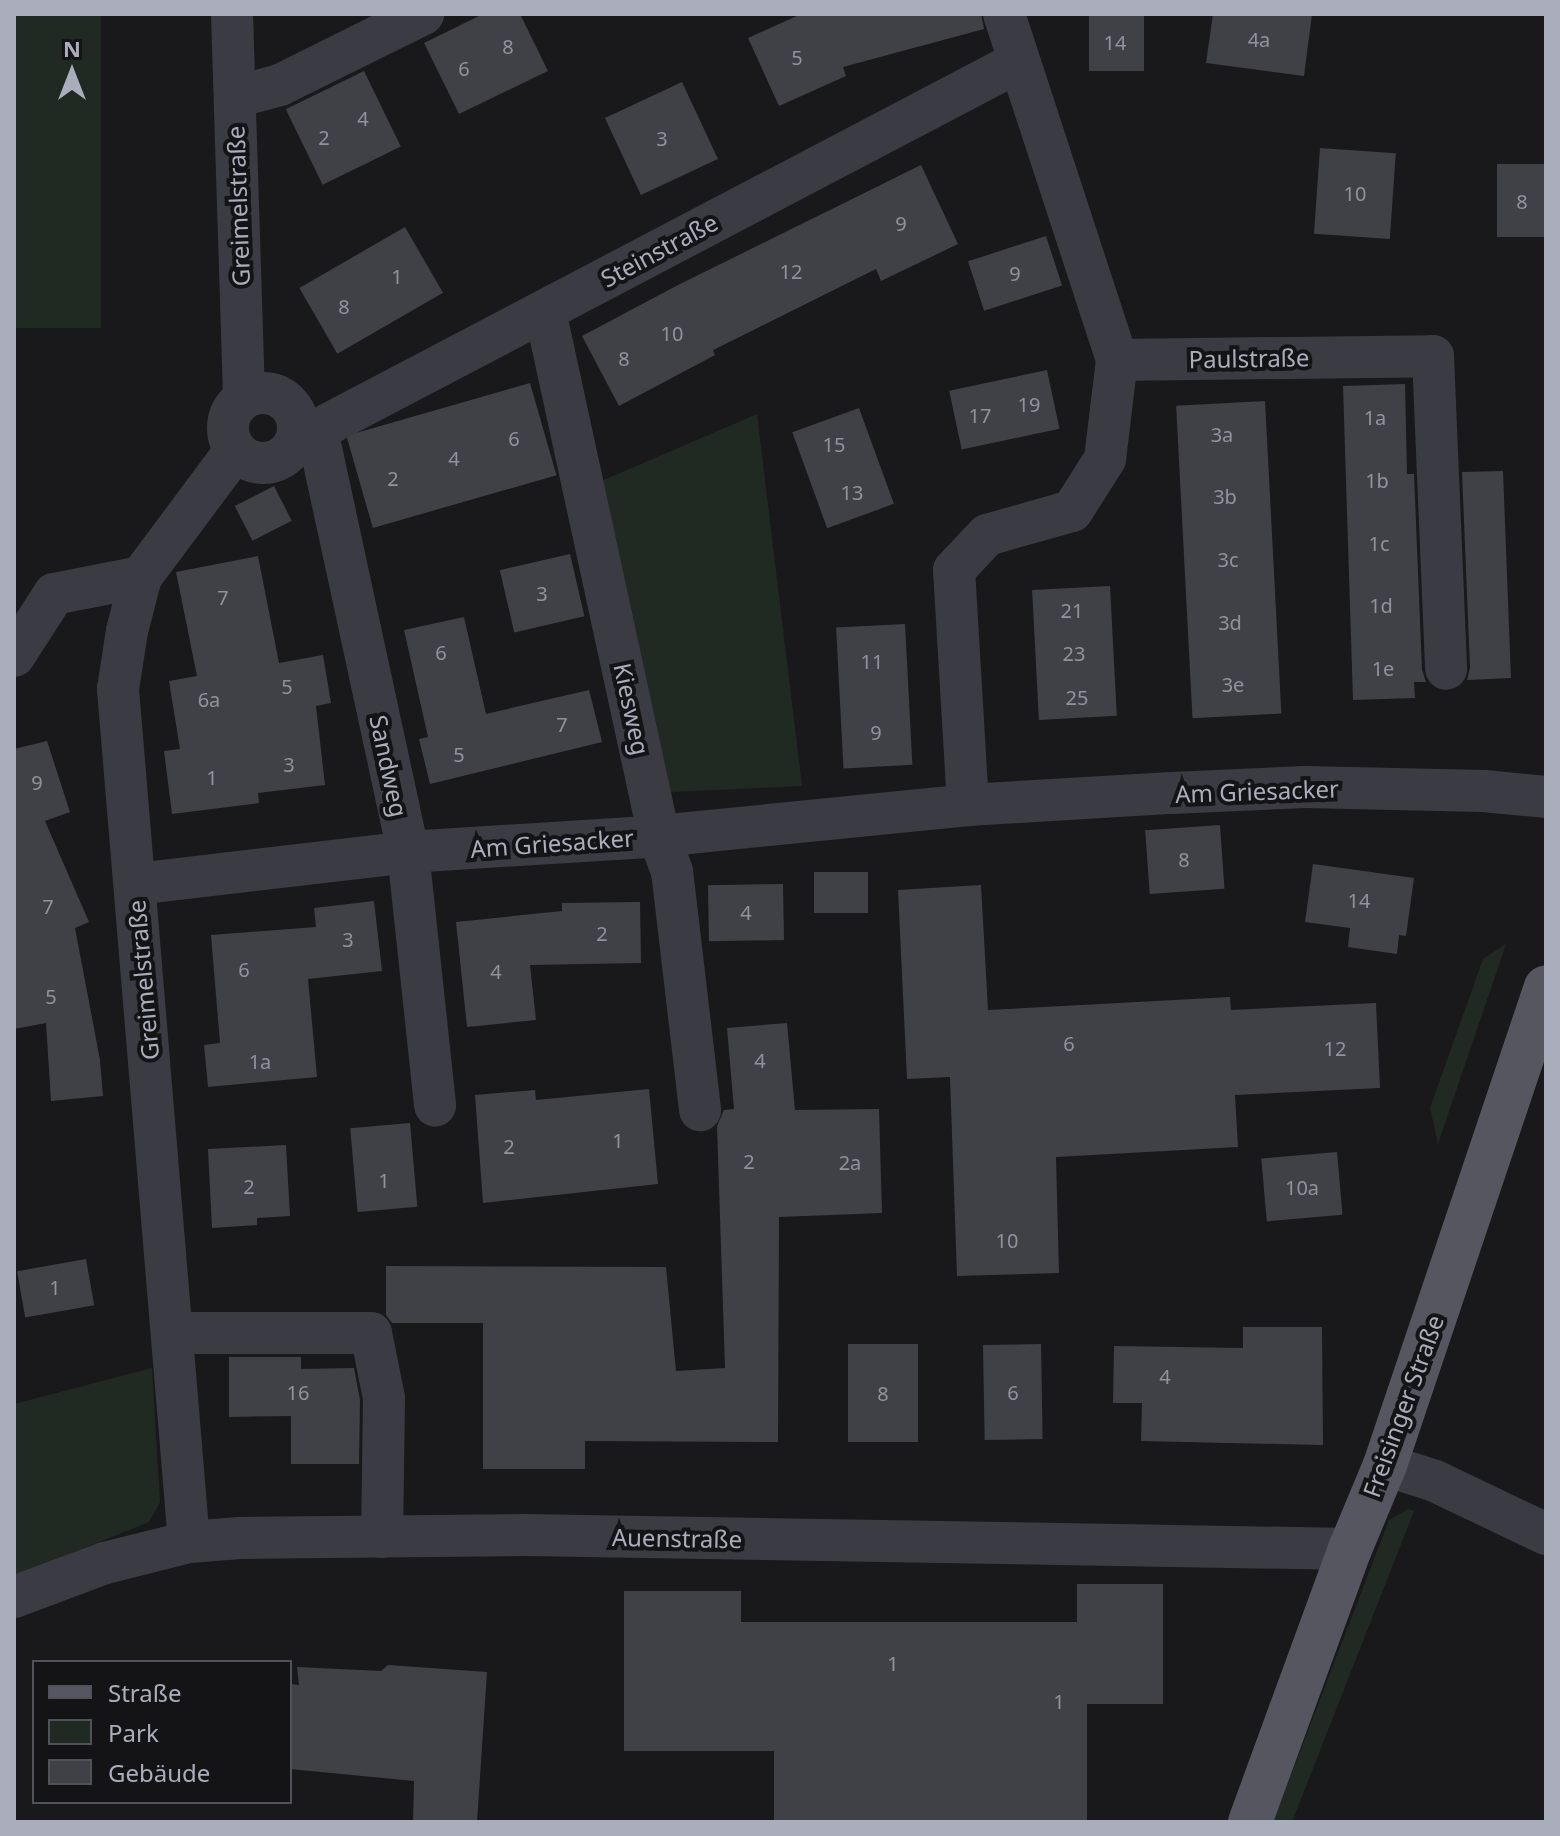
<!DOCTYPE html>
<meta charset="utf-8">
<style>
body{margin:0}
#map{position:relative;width:1560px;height:1836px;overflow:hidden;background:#19191b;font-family:"Noto Sans",sans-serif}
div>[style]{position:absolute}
.green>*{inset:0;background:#202a22;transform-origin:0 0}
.building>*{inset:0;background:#404146;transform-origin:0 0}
.minor>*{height:42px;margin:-21px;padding:0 21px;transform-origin:21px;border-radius:21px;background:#3b3c43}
.minor>.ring{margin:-21px;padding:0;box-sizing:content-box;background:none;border:42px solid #3b3c43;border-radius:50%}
.major>*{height:44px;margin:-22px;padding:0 22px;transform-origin:22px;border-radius:22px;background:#555660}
span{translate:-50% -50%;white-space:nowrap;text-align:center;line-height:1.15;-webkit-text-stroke:8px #141417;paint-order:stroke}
.number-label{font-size:20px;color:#90939e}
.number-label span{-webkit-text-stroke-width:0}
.street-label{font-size:24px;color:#aaaebc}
.frame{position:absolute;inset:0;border:16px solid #aaaebc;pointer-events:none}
.legend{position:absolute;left:32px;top:1660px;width:260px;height:144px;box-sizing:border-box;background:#141417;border:2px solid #505259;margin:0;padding:10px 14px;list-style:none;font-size:24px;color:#aaaebc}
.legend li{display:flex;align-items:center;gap:16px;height:40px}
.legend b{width:40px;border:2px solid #505259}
.north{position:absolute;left:32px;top:32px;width:80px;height:80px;-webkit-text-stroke:6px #141417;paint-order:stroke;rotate:0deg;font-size:22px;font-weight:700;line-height:32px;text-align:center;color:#aaaebc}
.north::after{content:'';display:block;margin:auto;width:28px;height:36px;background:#aaaebc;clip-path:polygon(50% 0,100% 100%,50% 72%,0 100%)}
</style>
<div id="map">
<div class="green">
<div style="left:14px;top:14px;width:87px;height:314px"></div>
<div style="clip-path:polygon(757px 414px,802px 786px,670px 792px,597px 483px)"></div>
<div style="clip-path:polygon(1506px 944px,1438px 1144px,1430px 1108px,1483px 959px)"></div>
<div style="clip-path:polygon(152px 1368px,160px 1502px,149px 1522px,14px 1576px,14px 1404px)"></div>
<div style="clip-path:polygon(1408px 1509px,1414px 1511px,1292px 1822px,1273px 1822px,1389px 1520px)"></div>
</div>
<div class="building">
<div style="clip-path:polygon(483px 14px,520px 14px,548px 71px,459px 114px,424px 43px)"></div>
<div style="clip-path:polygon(801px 14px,981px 14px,984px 29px,843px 67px,846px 76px,779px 106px,748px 38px)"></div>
<div style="left:1089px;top:14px;width:55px;height:57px"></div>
<div style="clip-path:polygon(1213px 14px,1312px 14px,1304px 76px,1206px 63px)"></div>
<div style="left:364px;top:71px;width:84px;height:87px;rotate:64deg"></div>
<div style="left:682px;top:82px;width:85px;height:85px;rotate:65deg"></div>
<div style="left:1320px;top:148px;width:76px;height:86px;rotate:4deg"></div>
<div style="left:1497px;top:164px;width:49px;height:73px"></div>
<div style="clip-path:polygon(921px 165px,958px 244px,881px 281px,876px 269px,713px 350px,715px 355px,619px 406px,582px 336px,678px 285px)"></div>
<div style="left:405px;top:227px;width:76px;height:122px;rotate:60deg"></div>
<div style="left:1046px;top:236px;width:52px;height:82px;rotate:72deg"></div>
<div style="left:1047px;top:370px;width:60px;height:100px;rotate:78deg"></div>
<div style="left:530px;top:383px;width:96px;height:191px;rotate:74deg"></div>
<div style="clip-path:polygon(1405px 384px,1407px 474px,1414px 474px,1422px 670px,1426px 682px,1414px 682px,1415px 698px,1353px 700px,1343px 386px)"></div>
<div style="left:1265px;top:401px;width:313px;height:89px;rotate:87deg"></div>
<div style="left:859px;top:408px;width:102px;height:71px;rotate:70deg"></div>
<div style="clip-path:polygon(1503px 471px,1511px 678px,1467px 680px,1470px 668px,1462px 472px)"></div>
<div style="left:274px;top:486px;width:39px;height:44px;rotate:63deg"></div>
<div style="left:570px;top:554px;width:64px;height:72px;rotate:77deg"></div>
<div style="clip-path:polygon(258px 556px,279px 663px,323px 655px,331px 703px,316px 706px,325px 785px,258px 793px,259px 803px,172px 814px,164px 751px,180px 749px,169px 681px,197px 676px,176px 572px)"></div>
<div style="left:1110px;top:586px;width:130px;height:78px;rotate:87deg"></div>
<div style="clip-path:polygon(464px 617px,486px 714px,589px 690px,602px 742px,430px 784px,419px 739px,428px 737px,404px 630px)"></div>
<div style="left:905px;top:624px;width:141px;height:69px;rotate:87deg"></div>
<div style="clip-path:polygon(47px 741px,70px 812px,45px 821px,89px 922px,75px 928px,100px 1060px,103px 1096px,51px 1101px,46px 1023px,14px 1029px,14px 749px)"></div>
<div style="left:1220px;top:825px;width:64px;height:75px;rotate:86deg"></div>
<div style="clip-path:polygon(1313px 864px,1414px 878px,1406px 936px,1399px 935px,1397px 954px,1348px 947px,1350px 928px,1305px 922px)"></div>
<div style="left:814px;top:872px;width:54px;height:41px"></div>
<div style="left:783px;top:884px;width:56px;height:75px;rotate:89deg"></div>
<div style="clip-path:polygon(981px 885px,988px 1010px,1230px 997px,1231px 1010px,1376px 1003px,1380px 1088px,1235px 1095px,1238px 1147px,1056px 1157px,1059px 1273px,957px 1276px,950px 1077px,907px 1079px,898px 890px)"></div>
<div style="clip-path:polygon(374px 901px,382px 971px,308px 979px,317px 1077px,208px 1087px,204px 1045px,220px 1043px,211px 935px,316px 927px,314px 908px)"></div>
<div style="clip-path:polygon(640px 902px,641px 963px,530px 965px,536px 1020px,467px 1027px,456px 922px,562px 911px,562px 903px)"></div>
<div style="clip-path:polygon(787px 1023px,795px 1110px,879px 1109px,882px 1213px,779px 1217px,778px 1442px,585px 1441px,585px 1469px,483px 1469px,483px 1323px,392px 1323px,386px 1315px,386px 1266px,666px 1267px,676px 1371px,725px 1368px,717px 1126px,724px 1110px,734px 1109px,727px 1028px)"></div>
<div style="clip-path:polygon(649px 1089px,658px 1184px,483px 1203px,475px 1095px,535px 1090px,536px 1100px)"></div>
<div style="left:410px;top:1123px;width:84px;height:60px;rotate:85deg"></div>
<div style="clip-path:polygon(286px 1145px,290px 1216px,257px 1218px,257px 1225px,212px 1228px,208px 1149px)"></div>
<div style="left:1337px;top:1152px;width:63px;height:76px;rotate:85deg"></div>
<div style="left:86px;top:1259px;width:47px;height:70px;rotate:80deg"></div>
<div style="clip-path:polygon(1243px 1327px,1322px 1327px,1323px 1445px,1141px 1441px,1142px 1403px,1113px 1403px,1114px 1346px,1243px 1348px)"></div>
<div style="left:848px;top:1344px;width:70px;height:98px"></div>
<div style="left:1041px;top:1344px;width:95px;height:58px;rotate:89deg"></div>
<div style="clip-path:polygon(229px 1357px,301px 1357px,301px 1369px,354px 1368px,360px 1400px,359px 1464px,291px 1464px,291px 1416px,229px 1417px)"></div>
<div style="clip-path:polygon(1077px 1584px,1163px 1584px,1163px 1704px,1087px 1704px,1087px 1822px,774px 1822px,774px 1751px,624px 1751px,624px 1591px,741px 1591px,741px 1622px,1077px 1622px)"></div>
<div style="clip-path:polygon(388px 1665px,487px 1672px,477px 1822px,413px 1822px,414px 1781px,290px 1769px,290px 1684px,299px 1685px,297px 1667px,381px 1671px)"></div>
</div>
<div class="minor">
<div style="left:232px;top:14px;width:384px;rotate:88.2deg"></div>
<div style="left:1004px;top:14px;width:364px;rotate:71.9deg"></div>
<div style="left:1117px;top:360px;width:316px;rotate:-0.7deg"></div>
<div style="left:1433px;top:356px;width:313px;rotate:87.6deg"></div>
<div style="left:235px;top:97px;width:47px;rotate:-14.9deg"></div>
<div style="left:280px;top:85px;width:160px;rotate:-26.4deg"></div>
<div style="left:545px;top:311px;width:537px;rotate:77.75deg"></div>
<div style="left:659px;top:836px;width:37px;rotate:70deg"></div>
<div style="left:672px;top:871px;width:241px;rotate:83.3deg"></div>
<div class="ring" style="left:228px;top:393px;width:28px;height:28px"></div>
<div style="left:317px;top:430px;width:432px;rotate:77.8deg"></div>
<div style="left:408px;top:852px;width:255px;rotate:83.9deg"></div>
<div style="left:298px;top:431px;width:19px;rotate:-3deg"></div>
<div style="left:317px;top:430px;width:792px;rotate:-27.7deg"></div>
<div style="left:14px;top:656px;width:74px;rotate:-57.2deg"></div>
<div style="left:54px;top:594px;width:89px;rotate:-11.1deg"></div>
<div style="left:968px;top:805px;width:235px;rotate:-93.4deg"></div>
<div style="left:954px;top:570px;width:48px;rotate:-46.7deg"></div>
<div style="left:987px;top:535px;width:88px;rotate:-15.8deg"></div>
<div style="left:1072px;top:511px;width:62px;rotate:-57.6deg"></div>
<div style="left:1105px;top:459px;width:100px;rotate:-83.1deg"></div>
<div style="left:136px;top:884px;width:274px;rotate:-6.7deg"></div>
<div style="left:408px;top:852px;width:252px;rotate:-3.6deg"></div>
<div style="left:659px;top:836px;width:311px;rotate:-5.7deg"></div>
<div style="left:968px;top:805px;width:204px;rotate:-3.4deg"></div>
<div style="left:1172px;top:793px;width:133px;rotate:-2.6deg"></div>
<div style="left:1305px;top:787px;width:179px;rotate:1.3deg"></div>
<div style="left:1484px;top:791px;width:62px;rotate:5.5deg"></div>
<div style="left:172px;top:1333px;width:199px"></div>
<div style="left:371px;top:1333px;width:66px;rotate:78.7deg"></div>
<div style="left:384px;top:1398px;width:139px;rotate:90.8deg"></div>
<div style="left:1385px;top:1465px;width:52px;rotate:17.7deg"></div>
<div style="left:1435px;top:1481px;width:123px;rotate:25.5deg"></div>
<div style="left:189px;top:1542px;width:856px;rotate:-94.76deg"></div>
<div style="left:118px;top:689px;width:59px;rotate:-81.2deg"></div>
<div style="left:127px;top:631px;width:56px;rotate:-75.5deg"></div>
<div style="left:141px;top:577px;width:157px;rotate:-53.3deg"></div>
<div style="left:14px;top:1597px;width:97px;rotate:-20.5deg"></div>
<div style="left:105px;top:1563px;width:87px;rotate:-14deg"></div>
<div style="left:189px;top:1542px;width:51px;rotate:-4.5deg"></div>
<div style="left:240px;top:1538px;width:285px;rotate:-0.6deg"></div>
<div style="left:525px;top:1535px;width:825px;rotate:0.97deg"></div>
</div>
<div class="major">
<div style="left:1250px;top:1822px;width:291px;rotate:-69.9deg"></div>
<div style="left:1350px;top:1549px;width:91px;rotate:-67.4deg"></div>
<div style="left:1385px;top:1465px;width:504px;rotate:-71.39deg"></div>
</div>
<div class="number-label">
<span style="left:1259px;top:39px">4a</span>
<span style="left:1115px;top:42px">14</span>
<span style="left:508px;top:46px">8</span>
<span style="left:797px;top:57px">5</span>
<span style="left:464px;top:68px">6</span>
<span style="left:363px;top:118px">4</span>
<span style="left:324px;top:137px">2</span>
<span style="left:662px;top:138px">3</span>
<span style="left:1355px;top:193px">10</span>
<span style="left:1522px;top:201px">8</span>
<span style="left:901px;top:223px">9</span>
<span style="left:791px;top:271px">12</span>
<span style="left:1015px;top:273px">9</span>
<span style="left:397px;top:276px">1</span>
<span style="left:344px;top:306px">8</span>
<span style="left:672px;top:333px">10</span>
<span style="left:624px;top:358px">8</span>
<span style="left:1029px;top:404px">19</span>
<span style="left:980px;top:415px">17</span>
<span style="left:1375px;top:417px">1a</span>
<span style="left:1222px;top:434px">3a</span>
<span style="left:514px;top:438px">6</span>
<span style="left:834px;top:444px">15</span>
<span style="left:454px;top:458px">4</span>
<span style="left:393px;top:478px">2</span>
<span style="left:1377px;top:480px">1b</span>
<span style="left:852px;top:492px">13</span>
<span style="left:1225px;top:496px">3b</span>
<span style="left:1379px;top:543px">1c</span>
<span style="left:1228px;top:559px">3c</span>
<span style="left:542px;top:593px">3</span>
<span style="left:223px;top:597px">7</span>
<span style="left:1381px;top:605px">1d</span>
<span style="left:1072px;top:610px">21</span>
<span style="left:1230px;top:622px">3d</span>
<span style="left:441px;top:652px">6</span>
<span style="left:1074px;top:653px">23</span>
<span style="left:872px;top:661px">11</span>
<span style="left:1383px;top:668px">1e</span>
<span style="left:1233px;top:684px">3e</span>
<span style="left:287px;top:686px">5</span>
<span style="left:1077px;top:697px">25</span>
<span style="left:209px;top:699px">6a</span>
<span style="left:562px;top:724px">7</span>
<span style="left:876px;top:732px">9</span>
<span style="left:459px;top:754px">5</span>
<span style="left:289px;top:764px">3</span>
<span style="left:212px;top:777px">1</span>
<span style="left:37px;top:782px">9</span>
<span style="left:1184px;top:859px">8</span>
<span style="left:1359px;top:900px">14</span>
<span style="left:48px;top:906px">7</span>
<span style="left:746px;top:912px">4</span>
<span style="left:602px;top:933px">2</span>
<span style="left:348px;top:939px">3</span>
<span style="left:244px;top:969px">6</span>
<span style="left:496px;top:971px">4</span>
<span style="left:51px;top:996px">5</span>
<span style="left:1069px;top:1043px">6</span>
<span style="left:1335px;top:1048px">12</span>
<span style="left:760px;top:1060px">4</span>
<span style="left:260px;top:1061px">1a</span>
<span style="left:618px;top:1140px">1</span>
<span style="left:509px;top:1146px">2</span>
<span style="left:749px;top:1161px">2</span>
<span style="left:850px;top:1162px">2a</span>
<span style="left:384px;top:1180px">1</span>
<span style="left:249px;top:1186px">2</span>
<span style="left:1302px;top:1187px">10a</span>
<span style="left:1007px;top:1240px">10</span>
<span style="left:55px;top:1287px">1</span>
<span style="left:1165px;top:1376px">4</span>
<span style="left:298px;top:1392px">16</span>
<span style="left:1013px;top:1392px">6</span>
<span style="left:883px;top:1393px">8</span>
<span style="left:893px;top:1663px">1</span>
<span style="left:1059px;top:1701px">1</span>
</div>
<div class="street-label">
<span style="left:238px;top:206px;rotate:-92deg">Greimelstraße</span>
<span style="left:659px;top:250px;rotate:-28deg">Steinstraße</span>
<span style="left:1249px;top:358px;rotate:-1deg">Paulstraße</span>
<span style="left:632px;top:709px;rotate:78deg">Kiesweg</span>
<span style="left:389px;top:766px;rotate:78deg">Sandweg</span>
<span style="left:1257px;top:791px;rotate:-2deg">Am Griesacker</span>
<span style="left:552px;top:843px;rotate:-4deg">Am Griesacker</span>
<span style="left:143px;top:980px;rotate:-95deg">Greimelstraße</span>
<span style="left:1403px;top:1406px;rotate:-70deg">Freisinger Straße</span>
<span style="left:677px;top:1538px;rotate:1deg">Auenstraße</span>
</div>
<div class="frame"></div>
<ul class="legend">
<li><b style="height:10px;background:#555660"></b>Straße</li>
<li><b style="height:22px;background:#202a22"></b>Park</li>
<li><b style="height:22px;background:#404146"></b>Gebäude</li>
</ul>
<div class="north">N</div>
</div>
